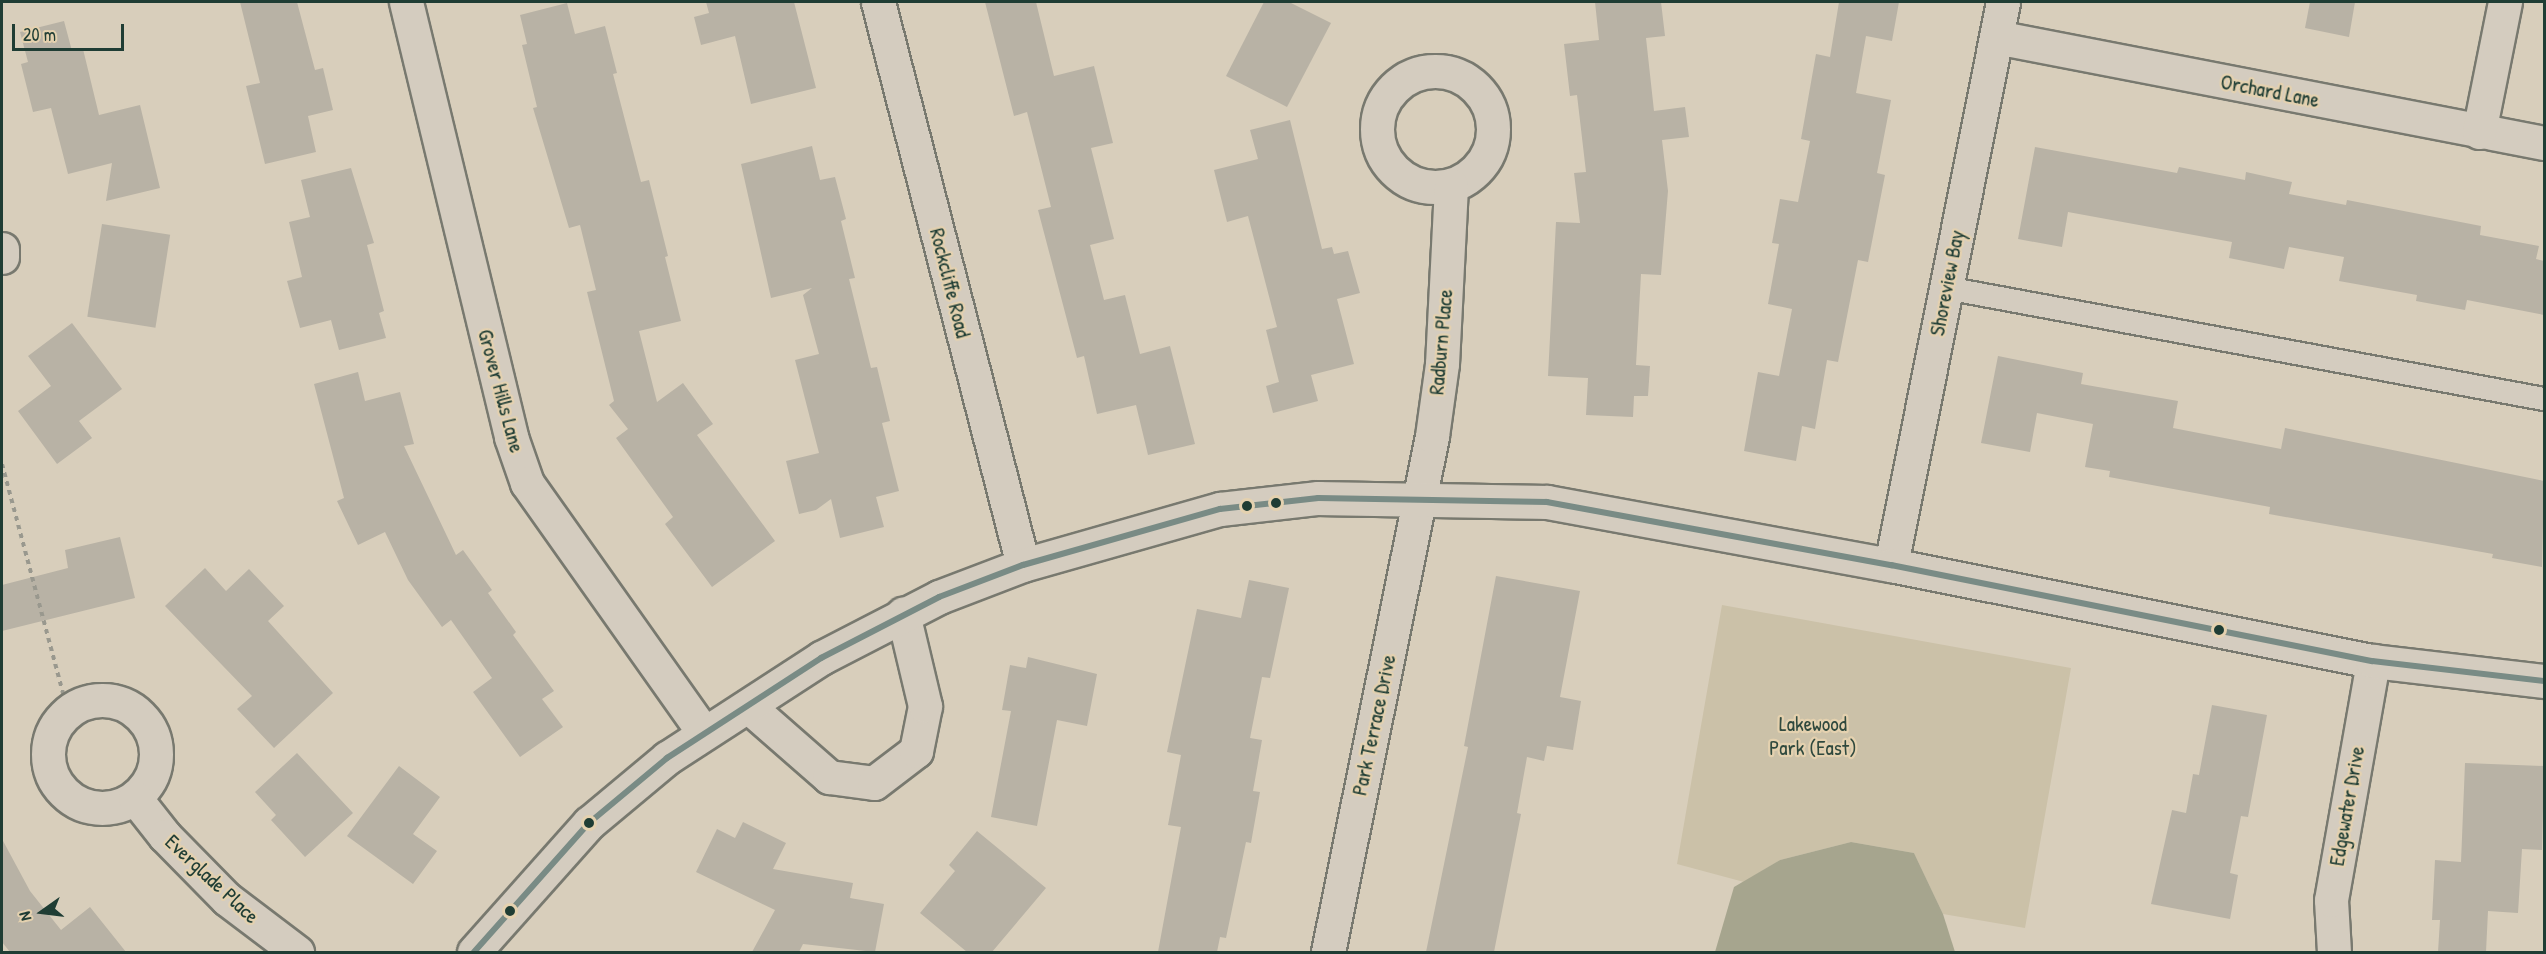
<!DOCTYPE html>
<style>
body{margin:0}
#map{position:relative;width:2546px;height:954px;overflow:hidden;background:#d8cebb;font-family:"Patrick Hand",sans-serif}
div>[style]{position:absolute}
.green>*{inset:0;background:#cbc1a8}
.water>*{inset:0;background:#a6a58e}
.building>*{inset:0;background:#b8b2a5;transform-origin:0 0}
.path>*{height:4px;margin-top:-2px;transform-origin:0;background:repeating-linear-gradient(90deg,#99988e 0 4.5px,transparent 0 9px)}
.roads{filter:drop-shadow(2px 0 #78796f) drop-shadow(-2px 0 #78796f) drop-shadow(0 2px #78796f) drop-shadow(0 -2px #78796f)}
.lane>*{height:22px;margin:-11px;padding:0 11px;transform-origin:11px;border-radius:11px;background:#d4ccbf}
.street>*{height:33px;margin:-16.5px;padding:0 16.5px;transform-origin:16.5px;border-radius:16.5px;background:#d4ccbf}
.street>.ring{margin:-16.5px;padding:0;box-sizing:content-box;background:none;border:33px solid #d4ccbf;border-radius:50%}
.secondary>*{height:33px;margin:-16.5px;padding:0 16.5px;transform-origin:16.5px;border-radius:16.5px;background:#d4ccbf}
.bus-1>*{height:6px;margin:-3px;padding:0 3px;transform-origin:3px;border-radius:3px;background:#798b85}
.dots>*{width:16px;height:16px;translate:-50% -50%;box-sizing:border-box;border:3px solid #e4d1af;border-radius:50%}
span{translate:-50% -50%;white-space:nowrap;text-align:center;line-height:1.15;-webkit-text-stroke:4.5px #e4d1af;paint-order:stroke}
.street-label{font-size:21px;color:#1f3d34}
.park-label{font-size:21px;color:#2f493e}
.frame{position:absolute;inset:0;border:3px solid #1f3d34;pointer-events:none}
.north{position:absolute;left:12px;top:882px;width:60px;height:60px;-webkit-text-stroke:4px #e4d1af;paint-order:stroke;rotate:256deg;font-size:16px;font-weight:700;line-height:24px;text-align:center;color:#1f3d34}
.north::after{content:'';display:block;margin:auto;width:21px;height:27px;background:#1f3d34;clip-path:polygon(50% 0,100% 100%,50% 72%,0 100%)}
.scale{position:absolute;left:12px;top:24px;width:112px;height:27px;box-sizing:border-box;border:3px solid #1f3d34;border-top:0;padding-left:8px;font-size:18px;line-height:21px;white-space:nowrap;color:#1f3d34;-webkit-text-stroke:4px #e4d1af;paint-order:stroke}
</style>
<div id="map">
<div class="green">
<div style="clip-path:polygon(1722px 605px,2071px 668px,2025px 928px,1943px 914px,1914px 853px,1851px 842px,1780px 860px,1744px 882px,1677px 864px)"></div>
</div>
<div class="water">
<div style="clip-path:polygon(1851px 842px,1914px 853px,1943px 914px,1955px 952px,1715px 952px,1734px 887px,1780px 860px)"></div>
</div>
<div class="building">
<div style="clip-path:polygon(240px 2px,297px 2px,315px 70px,323px 68px,333px 110px,308px 116px,316px 152px,265px 164px,246px 86px,260px 83px)"></div>
<div style="clip-path:polygon(706px 2px,794px 2px,816px 88px,751px 104px,735px 36px,701px 45px,694px 17px,709px 13px)"></div>
<div style="clip-path:polygon(985px 2px,1036px 2px,1054px 76px,1094px 66px,1113px 143px,1091px 148px,1114px 239px,1090px 245px,1104px 300px,1125px 295px,1140px 354px,1170px 346px,1195px 444px,1148px 455px,1136px 405px,1097px 414px,1084px 356px,1077px 358px,1038px 210px,1051px 207px,1027px 112px,1014px 116px)"></div>
<div style="clip-path:polygon(1264px 2px,1289px 2px,1331px 23px,1287px 107px,1226px 76px)"></div>
<div style="clip-path:polygon(1595px 2px,1661px 2px,1665px 36px,1646px 38px,1654px 111px,1685px 107px,1689px 137px,1662px 140px,1668px 191px,1661px 275px,1641px 274px,1636px 365px,1650px 366px,1648px 396px,1634px 396px,1633px 417px,1586px 415px,1588px 378px,1548px 376px,1556px 222px,1580px 223px,1574px 173px,1586px 172px,1577px 95px,1570px 96px,1564px 44px,1599px 40px)"></div>
<div style="clip-path:polygon(1839px 2px,1899px 2px,1892px 41px,1866px 36px,1856px 93px,1891px 100px,1877px 173px,1885px 175px,1868px 262px,1858px 260px,1838px 362px,1827px 360px,1815px 429px,1802px 426px,1796px 461px,1744px 451px,1758px 372px,1779px 376px,1792px 309px,1768px 304px,1779px 244px,1772px 243px,1780px 199px,1798px 202px,1810px 141px,1801px 139px,1816px 54px,1830px 57px)"></div>
<div style="clip-path:polygon(2310px 2px,2355px 2px,2349px 37px,2305px 28px)"></div>
<div style="clip-path:polygon(567px 3px,575px 34px,605px 26px,617px 73px,613px 74px,641px 182px,649px 180px,668px 256px,665px 257px,681px 321px,639px 331px,657px 402px,683px 383px,713px 424px,697px 435px,775px 541px,712px 587px,665px 524px,673px 517px,616px 438px,628px 429px,609px 405px,614px 401px,587px 292px,596px 290px,580px 225px,569px 228px,533px 108px,537px 107px,522px 45px,527px 44px,520px 15px)"></div>
<div style="clip-path:polygon(64px 21px,72px 51px,83px 49px,99px 115px,140px 105px,160px 188px,106px 201px,112px 163px,68px 174px,51px 108px,33px 112px,21px 64px,28px 62px,20px 32px)"></div>
<div style="clip-path:polygon(1290px 120px,1322px 249px,1332px 247px,1334px 254px,1348px 251px,1360px 293px,1337px 299px,1354px 364px,1311px 375px,1318px 401px,1273px 413px,1266px 386px,1279px 382px,1266px 330px,1277px 327px,1248px 216px,1227px 222px,1214px 170px,1258px 159px,1250px 130px)"></div>
<div style="clip-path:polygon(812px 146px,820px 180px,835px 177px,846px 219px,841px 221px,855px 278px,849px 279px,871px 368px,877px 367px,890px 421px,882px 423px,899px 491px,876px 497px,884px 527px,840px 538px,831px 499px,816px 510px,799px 514px,786px 461px,819px 453px,795px 360px,819px 354px,803px 295px,812px 288px,771px 298px,741px 164px)"></div>
<div style="clip-path:polygon(2035px 147px,2177px 173px,2179px 167px,2245px 180px,2246px 172px,2292px 182px,2289px 194px,2346px 205px,2347px 200px,2481px 226px,2480px 235px,2539px 246px,2536px 259px,2544px 261px,2544px 315px,2467px 300px,2465px 310px,2416px 301px,2417px 295px,2339px 281px,2344px 257px,2289px 247px,2284px 269px,2229px 258px,2232px 242px,2068px 212px,2062px 247px,2018px 239px)"></div>
<div style="clip-path:polygon(351px 168px,374px 243px,367px 245px,384px 311px,379px 313px,386px 338px,339px 350px,331px 320px,300px 328px,287px 281px,302px 277px,289px 222px,310px 217px,301px 180px)"></div>
<div style="left:102px;top:224px;width:69px;height:94px;rotate:9deg"></div>
<div style="clip-path:polygon(72px 323px,122px 389px,79px 421px,92px 438px,57px 464px,18px 411px,51px 386px,28px 356px)"></div>
<div style="clip-path:polygon(1998px 356px,2083px 373px,2081px 384px,2178px 401px,2173px 428px,2281px 449px,2285px 428px,2544px 481px,2542px 567px,2492px 558px,2493px 554px,2269px 514px,2270px 507px,2109px 477px,2110px 471px,2085px 467px,2093px 424px,2037px 413px,2030px 452px,1981px 443px)"></div>
<div style="clip-path:polygon(358px 372px,365px 401px,400px 392px,414px 444px,404px 446px,456px 555px,463px 550px,492px 590px,488px 593px,516px 632px,513px 635px,554px 691px,542px 699px,563px 727px,520px 757px,473px 692px,492px 678px,451px 620px,442px 627px,408px 580px,385px 532px,358px 545px,337px 501px,344px 498px,314px 384px)"></div>
<div style="clip-path:polygon(120px 537px,135px 598px,2px 631px,2px 585px,68px 568px,65px 550px)"></div>
<div style="clip-path:polygon(205px 568px,226px 591px,249px 569px,284px 606px,268px 621px,333px 693px,274px 748px,237px 709px,252px 696px,165px 606px)"></div>
<div style="clip-path:polygon(1496px 576px,1580px 591px,1560px 697px,1581px 701px,1573px 750px,1547px 746px,1544px 761px,1527px 757px,1517px 813px,1521px 814px,1494px 952px,1426px 952px,1468px 747px,1464px 746px)"></div>
<div style="clip-path:polygon(1249px 580px,1289px 588px,1270px 678px,1262px 677px,1250px 738px,1262px 740px,1253px 791px,1260px 792px,1251px 843px,1246px 842px,1226px 938px,1220px 937px,1217px 952px,1158px 952px,1181px 827px,1168px 825px,1181px 755px,1167px 752px,1197px 609px,1241px 618px)"></div>
<div style="clip-path:polygon(1028px 657px,1097px 674px,1087px 726px,1057px 720px,1037px 826px,991px 817px,1011px 711px,1002px 710px,1010px 665px,1026px 668px)"></div>
<div style="clip-path:polygon(2212px 705px,2267px 715px,2248px 817px,2241px 816px,2230px 873px,2238px 875px,2230px 919px,2151px 904px,2172px 810px,2186px 813px,2193px 774px,2199px 775px)"></div>
<div style="clip-path:polygon(297px 753px,353px 813px,305px 857px,271px 820px,276px 815px,255px 792px)"></div>
<div style="clip-path:polygon(2465px 763px,2544px 766px,2542px 850px,2522px 849px,2518px 913px,2488px 911px,2486px 952px,2438px 952px,2440px 920px,2432px 920px,2435px 860px,2461px 862px)"></div>
<div style="clip-path:polygon(399px 766px,440px 797px,413px 834px,437px 851px,413px 884px,347px 836px)"></div>
<div style="clip-path:polygon(743px 822px,786px 843px,773px 869px,853px 883px,850px 898px,884px 904px,875px 952px,803px 944px,799px 952px,752px 952px,775px 910px,696px 872px,717px 829px,735px 838px)"></div>
<div style="clip-path:polygon(977px 831px,1046px 888px,992px 952px,967px 952px,920px 913px,955px 871px,949px 865px)"></div>
<div style="clip-path:polygon(2px 839px,30px 891px,61px 930px,90px 907px,126px 952px,10px 952px,2px 942px)"></div>
</div>
<div class="path">
<div style="left:2px;top:464px;width:257px;rotate:75.1deg"></div>
</div>
<div class="roads">
<div class="lane">
<div style="left:1946px;top:288px;width:608px;rotate:10.52deg"></div>
</div>
<div class="street">
<div style="left:406px;top:2px;width:447px;rotate:76.4deg"></div>
<div style="left:511px;top:437px;width:49px;rotate:70.8deg"></div>
<div style="left:527px;top:483px;width:305px;rotate:54.7deg"></div>
<div style="left:878px;top:2px;width:581px;rotate:75.56deg"></div>
<div style="left:1996px;top:37px;width:558px;rotate:10.95deg"></div>
<div class="ring" style="left:1377px;top:71px;width:83px;height:83px"></div>
<div style="left:2479px;top:132px;width:133px;rotate:-78.7deg"></div>
<div style="left:2px;top:249px;width:8px;rotate:90deg"></div>
<div style="left:1891px;top:565px;width:574px;rotate:-78.75deg"></div>
<div class="ring" style="left:48px;top:700px;width:75px;height:75px"></div>
<div style="left:748px;top:706px;width:108px;rotate:41.2deg"></div>
<div style="left:829px;top:777px;width:45px;rotate:7.6deg"></div>
<div style="left:874px;top:783px;width:53px;rotate:-37.3deg"></div>
<div style="left:916px;top:751px;width:46px;rotate:-78.7deg"></div>
<div style="left:925px;top:706px;width:95px;rotate:-103.4deg"></div>
<div style="left:135px;top:798px;width:48px;rotate:51.7deg"></div>
<div style="left:165px;top:836px;width:88px;rotate:45.5deg"></div>
<div style="left:227px;top:899px;width:88px;rotate:37.1deg"></div>
<div style="left:1328px;top:952px;width:526px;rotate:-78.6deg"></div>
<div style="left:1432px;top:436px;width:73px;rotate:-82.1deg"></div>
<div style="left:1442px;top:364px;width:179px;rotate:-87.1deg"></div>
<div style="left:2334px;top:952px;width:52px;rotate:-93.3deg"></div>
<div style="left:2331px;top:900px;width:243px;rotate:-80deg"></div>
</div>
<div class="secondary">
<div style="left:474px;top:952px;width:173px;rotate:-48.3deg"></div>
<div style="left:589px;top:823px;width:102px;rotate:-39.8deg"></div>
<div style="left:667px;top:758px;width:184px;rotate:-33deg"></div>
<div style="left:821px;top:658px;width:133px;rotate:-27.3deg"></div>
<div style="left:939px;top:597px;width:90px;rotate:-20.9deg"></div>
<div style="left:1023px;top:565px;width:205px;rotate:-15.9deg"></div>
<div style="left:1220px;top:509px;width:99px;rotate:-6.4deg"></div>
<div style="left:1318px;top:498px;width:229px;rotate:1deg"></div>
<div style="left:1547px;top:502px;width:350px;rotate:10.4deg"></div>
<div style="left:1891px;top:565px;width:491px;rotate:11.3deg"></div>
<div style="left:2373px;top:661px;width:172px;rotate:6.7deg"></div>
</div>
</div>
<div class="bus-1">
<div style="left:474px;top:952px;width:173px;rotate:-48.3deg"></div>
<div style="left:589px;top:823px;width:102px;rotate:-39.8deg"></div>
<div style="left:667px;top:758px;width:184px;rotate:-33deg"></div>
<div style="left:821px;top:658px;width:133px;rotate:-27.3deg"></div>
<div style="left:939px;top:597px;width:90px;rotate:-20.9deg"></div>
<div style="left:1023px;top:565px;width:205px;rotate:-15.9deg"></div>
<div style="left:1220px;top:509px;width:99px;rotate:-6.4deg"></div>
<div style="left:1318px;top:498px;width:229px;rotate:1deg"></div>
<div style="left:1547px;top:502px;width:350px;rotate:10.4deg"></div>
<div style="left:1891px;top:565px;width:491px;rotate:11.3deg"></div>
<div style="left:2373px;top:661px;width:172px;rotate:6.7deg"></div>
</div>
<div class="dots">
<div style="left:1276px;top:503px;background:#1f3d34"></div>
<div style="left:1247px;top:506px;background:#1f3d34"></div>
<div style="left:2219px;top:630px;background:#1f3d34"></div>
<div style="left:589px;top:823px;background:#1f3d34"></div>
<div style="left:510px;top:911px;background:#1f3d34"></div>
</div>
<div class="street-label">
<span style="left:2270px;top:91px;rotate:11deg">Orchard Lane</span>
<span style="left:950px;top:283px;rotate:76deg">Rockcliffe Road</span>
<span style="left:1947px;top:283px;rotate:-79deg">Shoreview Bay</span>
<span style="left:1441px;top:342px;rotate:-85deg">Radburn Place</span>
<span style="left:501px;top:391px;rotate:75deg">Grover Hills Lane</span>
<span style="left:1374px;top:725px;rotate:-78deg">Park Terrace Drive</span>
<span style="left:2347px;top:806px;rotate:-80deg">Edgewater Drive</span>
<span style="left:212px;top:879px;rotate:43deg">Everglade Place</span>
</div>
<div class="park-label">
<span style="left:1813px;top:736px">Lakewood<br>Park (East)</span>
</div>
<div class="frame"></div>
<div class="north">N</div>
<div class="scale">20 m</div>
</div>
